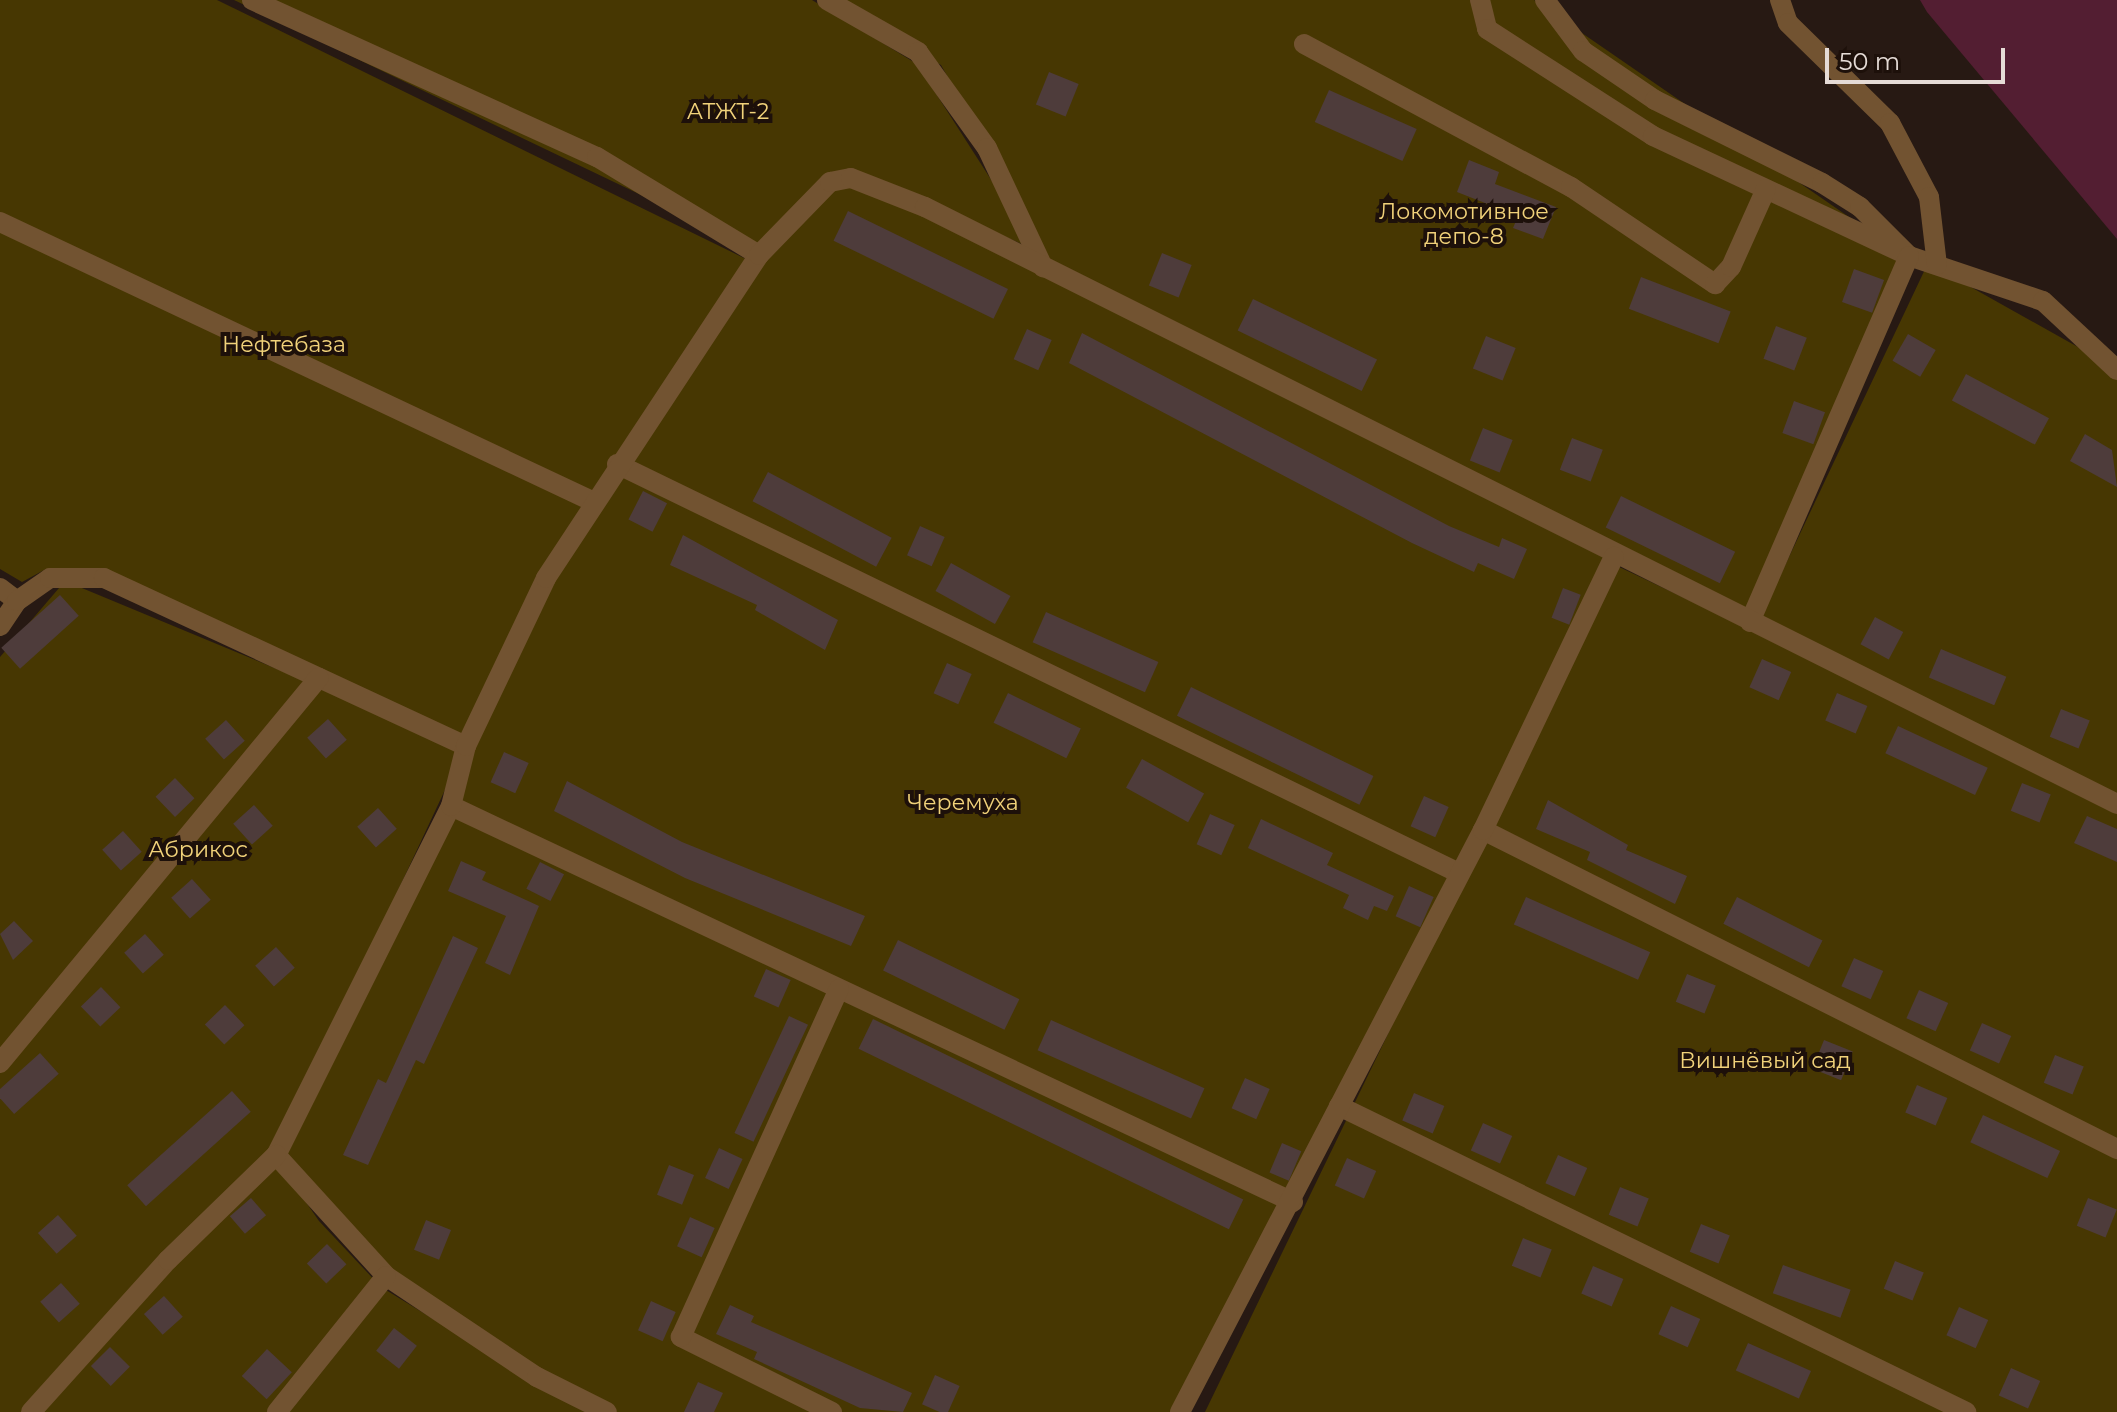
<!DOCTYPE html>
<meta charset="utf-8">
<style>
body{margin:0}
#map{position:relative;width:2117px;height:1412px;overflow:hidden;background:#271913;font-family:Montserrat,sans-serif}
div>[style]{position:absolute}
.green>*{inset:0;background:#473702}
.water>*{inset:0;background:#531e32}
.building>*{inset:0;background:#4e3c3b;transform-origin:0 0}
.minor>*{height:20px;margin:-10px;padding:0 10px;transform-origin:10px;border-radius:10px;background:#725331}
span{translate:-50% -50%;white-space:nowrap;text-align:center;line-height:1.15;-webkit-text-stroke:8px #1d100a;paint-order:stroke}
.park-label{font-size:22px;color:#f1d27a}
.scale{position:absolute;left:1825px;top:48px;width:180px;height:36px;box-sizing:border-box;border:4px solid #e5dbd6;border-top:0;padding-left:10px;font-size:24px;line-height:28px;white-space:nowrap;color:#e5dbd6;-webkit-text-stroke:6px #1d100a;paint-order:stroke}
</style>
<div id="map">
<div class="green">
<div style="clip-path:polygon(0 0,217px 0,746px 259px,541px 575px,463px 740px,104px 570px,46px 569px,22px 582px,0 569px)"></div>
<div style="clip-path:polygon(234px 0,812px 0,917px 64px,1036px 250px,848px 170px,758px 251px)"></div>
<div style="clip-path:polygon(819px 0,1534px 0,1907px 257px,1750px 620px,1052px 264px,941px 65px)"></div>
<div style="clip-path:polygon(851px 178px,1614px 557px,1178px 1412px,607px 1412px,386px 1276px,276px 1155px,451px 807px,465px 747px,274px 1156px,319px 1221px,381px 1287px,585px 1412px,0 1412px,0 657px,65px 581px,465px 747px,546px 578px,759px 255px,830px 182px)"></div>
<div style="clip-path:polygon(1928px 263px,2117px 369px,2117px 1412px,1205px 1412px,1615px 565px,1754px 631px)"></div>
</div>
<div class="water">
<div style="clip-path:polygon(1920px 0,2117px 0,2117px 239px,1927px 12px)"></div>
</div>
<div class="building">
<div style="left:1049px;top:72px;width:32px;height:35px;rotate:22deg"></div>
<div style="left:1329px;top:90px;width:96px;height:35px;rotate:24deg"></div>
<div style="clip-path:polygon(1469px 160px,1499px 172px,1495px 184px,1556px 207px,1543px 239px,1513px 228px,1518px 216px,1457px 192px)"></div>
<div style="left:848px;top:211px;width:178px;height:33px;rotate:26deg"></div>
<div style="left:1162px;top:253px;width:32px;height:35px;rotate:22deg"></div>
<div style="left:1854px;top:269px;width:32px;height:35px;rotate:20deg"></div>
<div style="left:1641px;top:277px;width:96px;height:34px;rotate:21deg"></div>
<div style="left:1253px;top:299px;width:138px;height:35px;rotate:26deg"></div>
<div style="left:1776px;top:326px;width:33px;height:35px;rotate:21deg"></div>
<div style="left:1027px;top:329px;width:27px;height:33px;rotate:24deg"></div>
<div style="clip-path:polygon(1082px 333px,1449px 526px,1499px 547px,1502px 538px,1527px 549px,1514px 579px,1478px 563px,1474px 572px,1412px 543px,1069px 363px)"></div>
<div style="left:1908px;top:334px;width:32px;height:31px;rotate:30deg"></div>
<div style="left:1486px;top:336px;width:32px;height:35px;rotate:22deg"></div>
<div style="left:1966px;top:374px;width:94px;height:30px;rotate:28deg"></div>
<div style="left:1794px;top:401px;width:33px;height:34px;rotate:20deg"></div>
<div style="left:1483px;top:428px;width:32px;height:35px;rotate:22deg"></div>
<div style="clip-path:polygon(2085px 434px,2112px 450px,2117px 487px,2070px 461px)"></div>
<div style="left:1572px;top:438px;width:33px;height:34px;rotate:21deg"></div>
<div style="left:768px;top:472px;width:140px;height:33px;rotate:28deg"></div>
<div style="left:643px;top:491px;width:27px;height:32px;rotate:27deg"></div>
<div style="left:1621px;top:496px;width:127px;height:35px;rotate:26deg"></div>
<div style="left:920px;top:526px;width:27px;height:32px;rotate:24deg"></div>
<div style="clip-path:polygon(683px 535px,838px 620px,825px 650px,755px 610px,757px 605px,670px 565px)"></div>
<div style="left:951px;top:563px;width:68px;height:32px;rotate:29deg"></div>
<div style="left:1563px;top:588px;width:19px;height:32px;rotate:21deg"></div>
<div style="left:60px;top:595px;width:28px;height:79px;rotate:48deg"></div>
<div style="left:1046px;top:612px;width:123px;height:33px;rotate:24deg"></div>
<div style="left:1875px;top:617px;width:32px;height:31px;rotate:28deg"></div>
<div style="left:1941px;top:649px;width:71px;height:31px;rotate:23deg"></div>
<div style="left:1762px;top:659px;width:32px;height:31px;rotate:24deg"></div>
<div style="left:947px;top:663px;width:27px;height:33px;rotate:24deg"></div>
<div style="left:1191px;top:687px;width:203px;height:32px;rotate:26deg"></div>
<div style="left:1008px;top:693px;width:81px;height:33px;rotate:26deg"></div>
<div style="left:1837px;top:693px;width:33px;height:30px;rotate:23deg"></div>
<div style="left:2061px;top:709px;width:31px;height:30px;rotate:22deg"></div>
<div style="left:328px;top:719px;width:28px;height:28px;rotate:48deg"></div>
<div style="left:226px;top:720px;width:28px;height:28px;rotate:48deg"></div>
<div style="left:1898px;top:726px;width:99px;height:30px;rotate:25deg"></div>
<div style="left:504px;top:752px;width:27px;height:33px;rotate:24deg"></div>
<div style="left:1142px;top:759px;width:71px;height:33px;rotate:29deg"></div>
<div style="left:175px;top:778px;width:28px;height:27px;rotate:46deg"></div>
<div style="clip-path:polygon(567px 781px,682px 842px,865px 916px,851px 946px,685px 878px,554px 811px)"></div>
<div style="left:2022px;top:783px;width:31px;height:30px;rotate:22deg"></div>
<div style="left:1424px;top:796px;width:27px;height:33px;rotate:24deg"></div>
<div style="clip-path:polygon(1548px 800px,1628px 845px,1626px 850px,1687px 876px,1675px 904px,1587px 860px,1590px 852px,1536px 829px)"></div>
<div style="left:254px;top:805px;width:28px;height:28px;rotate:48deg"></div>
<div style="left:378px;top:808px;width:28px;height:28px;rotate:48deg"></div>
<div style="left:1210px;top:814px;width:27px;height:33px;rotate:24deg"></div>
<div style="clip-path:polygon(2087px 816px,2117px 829px,2117px 862px,2074px 843px)"></div>
<div style="clip-path:polygon(1261px 819px,1333px 853px,1327px 865px,1394px 896px,1387px 911px,1374px 906px,1368px 920px,1343px 908px,1349px 895px,1248px 848px)"></div>
<div style="left:123px;top:831px;width:28px;height:28px;rotate:48deg"></div>
<div style="clip-path:polygon(461px 861px,486px 872px,482px 880px,539px 906px,510px 975px,485px 963px,506px 916px,448px 891px)"></div>
<div style="left:540px;top:862px;width:27px;height:30px;rotate:27deg"></div>
<div style="left:192px;top:879px;width:28px;height:28px;rotate:48deg"></div>
<div style="left:1409px;top:886px;width:27px;height:33px;rotate:24deg"></div>
<div style="left:1526px;top:897px;width:136px;height:30px;rotate:24deg"></div>
<div style="left:1737px;top:897px;width:96px;height:30px;rotate:27deg"></div>
<div style="clip-path:polygon(14px 921px,33px 941px,13px 960px,0 934px)"></div>
<div style="left:145px;top:934px;width:28px;height:28px;rotate:48deg"></div>
<div style="clip-path:polygon(453px 936px,478px 948px,424px 1064px,416px 1060px,368px 1165px,343px 1155px,378px 1079px,386px 1083px)"></div>
<div style="left:898px;top:940px;width:135px;height:34px;rotate:26deg"></div>
<div style="left:276px;top:947px;width:28px;height:28px;rotate:48deg"></div>
<div style="left:1854px;top:958px;width:32px;height:31px;rotate:24deg"></div>
<div style="left:766px;top:969px;width:27px;height:30px;rotate:24deg"></div>
<div style="left:1687px;top:974px;width:31px;height:30px;rotate:22deg"></div>
<div style="left:101px;top:987px;width:28px;height:28px;rotate:46deg"></div>
<div style="left:1919px;top:990px;width:32px;height:31px;rotate:24deg"></div>
<div style="left:225px;top:1005px;width:28px;height:28px;rotate:46deg"></div>
<div style="left:789px;top:1016px;width:21px;height:129px;rotate:25deg"></div>
<div style="left:873px;top:1019px;width:412px;height:33px;rotate:26deg"></div>
<div style="left:1051px;top:1020px;width:168px;height:33px;rotate:24deg"></div>
<div style="left:1982px;top:1023px;width:32px;height:30px;rotate:24deg"></div>
<div style="left:1824px;top:1040px;width:31px;height:31px;rotate:22deg"></div>
<div style="left:40px;top:1053px;width:28px;height:60px;rotate:48deg"></div>
<div style="left:2055px;top:1055px;width:31px;height:30px;rotate:22deg"></div>
<div style="left:1245px;top:1078px;width:27px;height:33px;rotate:24deg"></div>
<div style="left:1917px;top:1085px;width:33px;height:30px;rotate:23deg"></div>
<div style="left:232px;top:1091px;width:28px;height:141px;rotate:48deg"></div>
<div style="left:1414px;top:1093px;width:33px;height:30px;rotate:23deg"></div>
<div style="left:1983px;top:1115px;width:85px;height:30px;rotate:25deg"></div>
<div style="left:1483px;top:1123px;width:32px;height:30px;rotate:24deg"></div>
<div style="left:1282px;top:1143px;width:21px;height:32px;rotate:23deg"></div>
<div style="left:719px;top:1148px;width:26px;height:33px;rotate:25deg"></div>
<div style="left:1558px;top:1155px;width:32px;height:31px;rotate:24deg"></div>
<div style="left:1347px;top:1158px;width:32px;height:30px;rotate:24deg"></div>
<div style="left:669px;top:1165px;width:27px;height:32px;rotate:22deg"></div>
<div style="left:1620px;top:1187px;width:31px;height:30px;rotate:22deg"></div>
<div style="left:251px;top:1198px;width:23px;height:28px;rotate:49deg"></div>
<div style="left:2088px;top:1198px;width:31px;height:30px;rotate:22deg"></div>
<div style="left:58px;top:1215px;width:28px;height:27px;rotate:48deg"></div>
<div style="left:690px;top:1217px;width:27px;height:32px;rotate:24deg"></div>
<div style="left:426px;top:1220px;width:27px;height:32px;rotate:22deg"></div>
<div style="left:1701px;top:1224px;width:31px;height:30px;rotate:22deg"></div>
<div style="left:1523px;top:1238px;width:31px;height:30px;rotate:22deg"></div>
<div style="left:327px;top:1244px;width:28px;height:28px;rotate:46deg"></div>
<div style="left:1895px;top:1261px;width:31px;height:30px;rotate:22deg"></div>
<div style="left:1783px;top:1265px;width:72px;height:30px;rotate:20deg"></div>
<div style="left:1593px;top:1266px;width:33px;height:30px;rotate:23deg"></div>
<div style="left:61px;top:1283px;width:28px;height:28px;rotate:48deg"></div>
<div style="left:164px;top:1296px;width:28px;height:27px;rotate:48deg"></div>
<div style="left:651px;top:1301px;width:27px;height:32px;rotate:24deg"></div>
<div style="clip-path:polygon(730px 1305px,754px 1316px,751px 1322px,912px 1393px,903px 1412px,860px 1408px,754px 1359px,757px 1352px,716px 1334px)"></div>
<div style="left:1671px;top:1306px;width:32px;height:31px;rotate:24deg"></div>
<div style="left:1959px;top:1307px;width:32px;height:31px;rotate:24deg"></div>
<div style="left:394px;top:1328px;width:29px;height:29px;rotate:38deg"></div>
<div style="left:1748px;top:1343px;width:69px;height:30px;rotate:24deg"></div>
<div style="left:110px;top:1347px;width:28px;height:27px;rotate:45deg"></div>
<div style="left:267px;top:1349px;width:34px;height:37px;rotate:43deg"></div>
<div style="left:2011px;top:1368px;width:32px;height:30px;rotate:24deg"></div>
<div style="left:935px;top:1375px;width:27px;height:32px;rotate:24deg"></div>
<div style="clip-path:polygon(698px 1382px,723px 1393px,714px 1412px,684px 1412px)"></div>
</div>
<div class="minor">
<div style="left:252px;top:0;width:379px;rotate:24.5deg"></div>
<div style="left:597px;top:157px;width:189px;rotate:31.2deg"></div>
<div style="left:827px;top:0;width:105px;rotate:29.7deg"></div>
<div style="left:918px;top:52px;width:118px;rotate:54.3deg"></div>
<div style="left:987px;top:148px;width:132px;rotate:64.8deg"></div>
<div style="left:1480px;top:0;width:30px;rotate:76deg"></div>
<div style="left:1487px;top:29px;width:197px;rotate:32.8deg"></div>
<div style="left:1653px;top:136px;width:283px;rotate:25.1deg"></div>
<div style="left:1909px;top:256px;width:141px;rotate:18.6deg"></div>
<div style="left:2043px;top:301px;width:101px;rotate:43deg"></div>
<div style="left:1545px;top:0;width:64px;rotate:53.3deg"></div>
<div style="left:1583px;top:51px;width:87px;rotate:34.2deg"></div>
<div style="left:1655px;top:100px;width:186px;rotate:26.4deg"></div>
<div style="left:1822px;top:183px;width:45px;rotate:32.3deg"></div>
<div style="left:1860px;top:207px;width:69px;rotate:45deg"></div>
<div style="left:1909px;top:256px;width:399px;rotate:113.5deg"></div>
<div style="left:1780px;top:0;width:24px;rotate:71deg"></div>
<div style="left:1788px;top:23px;width:143px;rotate:44.4deg"></div>
<div style="left:1890px;top:123px;width:84px;rotate:62.2deg"></div>
<div style="left:1929px;top:197px;width:68px;rotate:83.3deg"></div>
<div style="left:1304px;top:44px;width:303px;rotate:28.2deg"></div>
<div style="left:1571px;top:187px;width:174px;rotate:34deg"></div>
<div style="left:1715px;top:284px;width:23px;rotate:-47deg"></div>
<div style="left:1731px;top:267px;width:85px;rotate:-65.8deg"></div>
<div style="left:0;top:222px;width:657px;rotate:25.24deg"></div>
<div style="left:617px;top:464px;width:936px;rotate:25.91deg"></div>
<div style="left:0;top:588px;width:21px;rotate:37deg"></div>
<div style="left:17px;top:601px;width:30px;rotate:124deg"></div>
<div style="left:17px;top:601px;width:40px;rotate:-34.9deg"></div>
<div style="left:50px;top:578px;width:54px"></div>
<div style="left:104px;top:578px;width:399px;rotate:24.9deg"></div>
<div style="left:451px;top:806px;width:390px;rotate:116.6deg"></div>
<div style="left:276px;top:1155px;width:164px;rotate:47.7deg"></div>
<div style="left:386px;top:1276px;width:182px;rotate:33.8deg"></div>
<div style="left:537px;top:1377px;width:78px;rotate:26.6deg"></div>
<div style="left:1483px;top:830px;width:710px;rotate:26.71deg"></div>
<div style="left:0;top:1063px;width:500px;rotate:-50.4deg"></div>
<div style="left:1339px;top:1106px;width:698px;rotate:26.01deg"></div>
<div style="left:1293px;top:1202px;width:930px;rotate:-154.81deg"></div>
<div style="left:451px;top:806px;width:62px;rotate:-76deg"></div>
<div style="left:466px;top:746px;width:186px;rotate:-64.5deg"></div>
<div style="left:546px;top:578px;width:387px;rotate:-56.6deg"></div>
<div style="left:759px;top:255px;width:102px;rotate:-45.8deg"></div>
<div style="left:830px;top:182px;width:21px;rotate:-11deg"></div>
<div style="left:851px;top:178px;width:79px;rotate:21.4deg"></div>
<div style="left:925px;top:207px;width:1333px;rotate:26.6deg"></div>
<div style="left:31px;top:1412px;width:205px;rotate:-48deg"></div>
<div style="left:168px;top:1260px;width:151px;rotate:-44.2deg"></div>
<div style="left:277px;top:1412px;width:174px;rotate:-51.3deg"></div>
<div style="left:832px;top:1412px;width:169px;rotate:-153.6deg"></div>
<div style="left:681px;top:1337px;width:382px;rotate:-65.6deg"></div>
<div style="left:1180px;top:1412px;width:656px;rotate:-62.5deg"></div>
<div style="left:1483px;top:830px;width:303px;rotate:-64.4deg"></div>
</div>
<div class="park-label">
<span style="left:728px;top:112px">АТЖТ-2</span>
<span style="left:1464px;top:224px">Локомотивное<br>депо-8</span>
<span style="left:284px;top:345px">Нефтебаза</span>
<span style="left:963px;top:803px">Черемуха</span>
<span style="left:198px;top:850px">Абрикос</span>
<span style="left:1765px;top:1061px">Вишнёвый сад</span>
</div>
<div class="scale">50 m</div>
</div>
